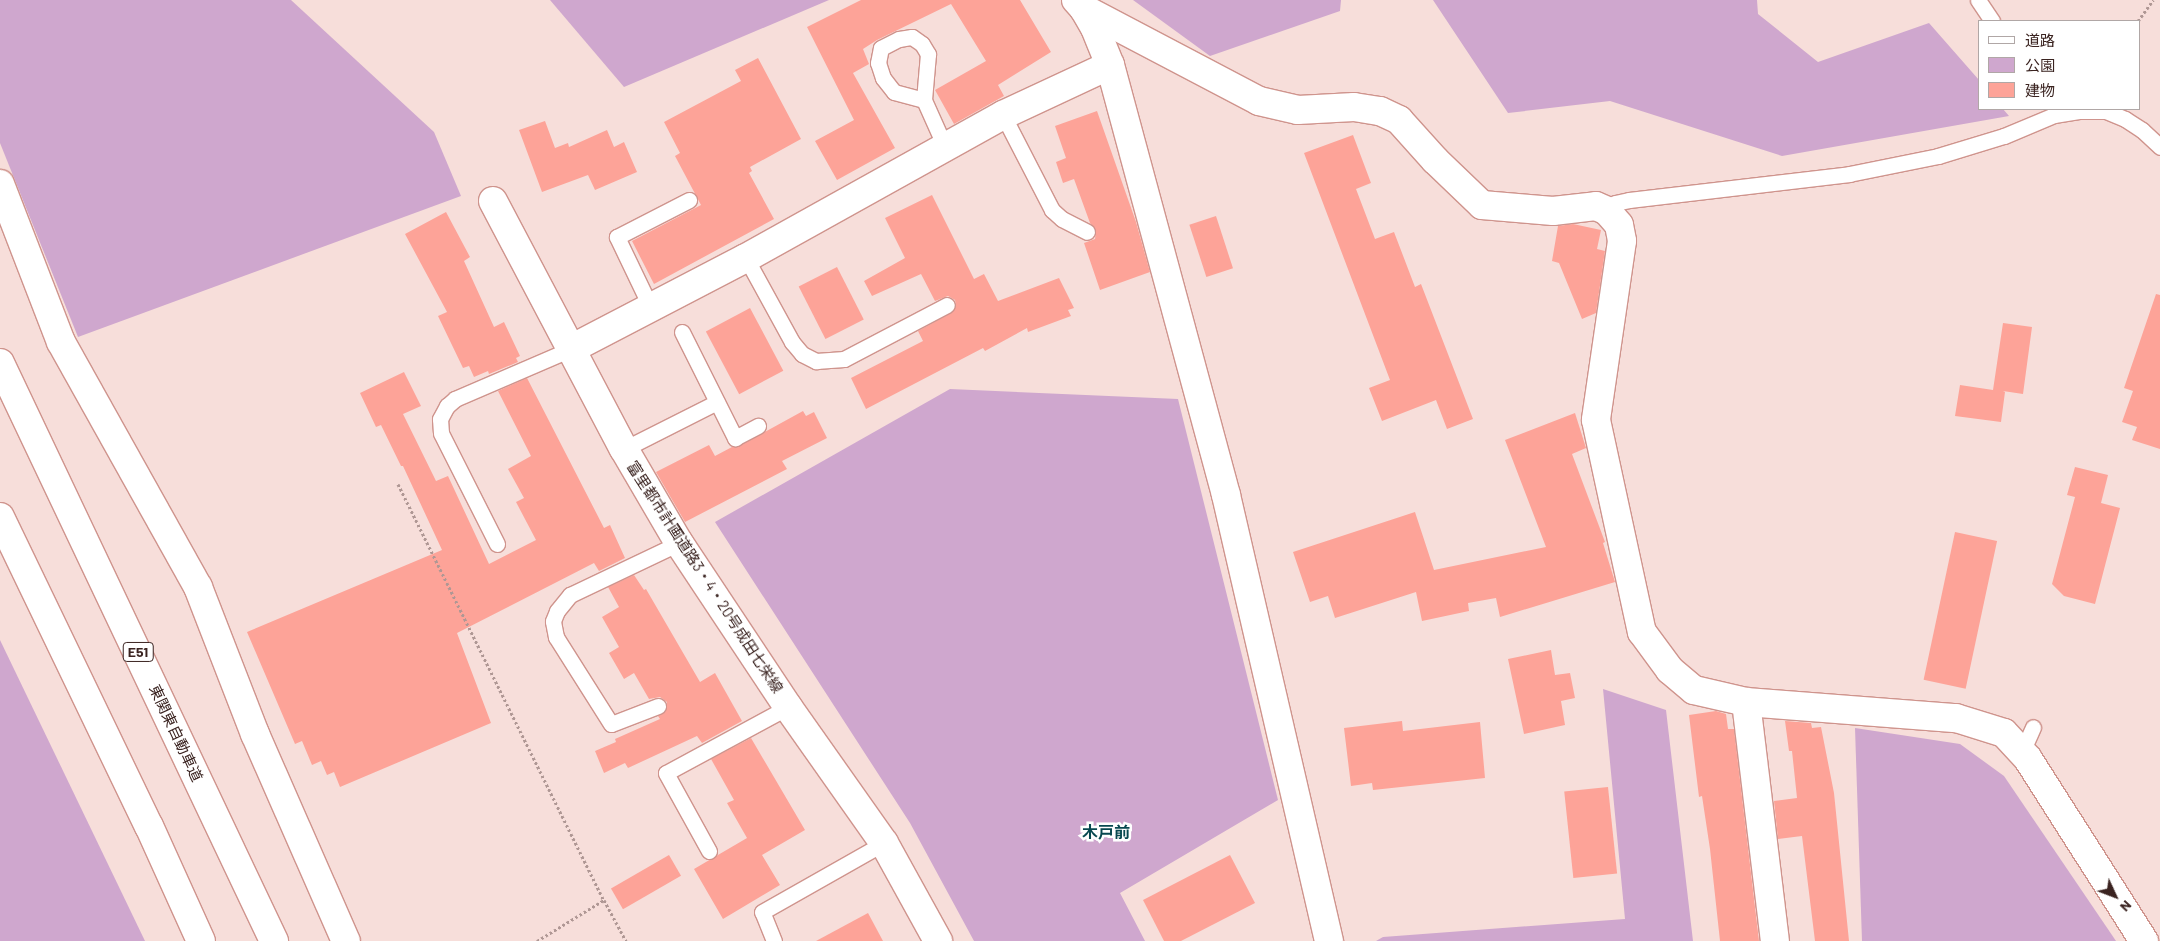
<!DOCTYPE html>
<meta charset="utf-8">
<style>
body{margin:0}
#map{position:relative;width:2160px;height:941px;overflow:hidden;background:#f7deda;font-family:Barlow,"Noto Sans JP",sans-serif}
div>[style]{position:absolute}
.green>*{inset:0;background:#cfa7ce}
.building>*{inset:0;background:#fda398;transform-origin:0 0}
.path>*{height:3px;margin-top:-1.5px;transform-origin:0;background:repeating-linear-gradient(90deg,#af9794 0 2.5px,transparent 0 5px)}
.roads{filter:drop-shadow(1px 0 #cf948d) drop-shadow(-1px 0 #cf948d) drop-shadow(0 1px #cf948d) drop-shadow(0 -1px #cf948d)}
.lane>*{height:15px;margin:-7.5px;padding:0 7.5px;transform-origin:7.5px;border-radius:7.5px;background:#fff}
.street>*{height:28px;margin:-14px;padding:0 14px;transform-origin:14px;border-radius:14px;background:#fff}
.secondary>*{height:28px;margin:-14px;padding:0 14px;transform-origin:14px;border-radius:14px;background:#fff}
.highway>*{height:28px;margin:-14px;padding:0 14px;transform-origin:14px;border-radius:14px;background:#fff}
span{translate:-50% -50%;white-space:nowrap;text-align:center;line-height:1.15;-webkit-text-stroke:5px #fff;paint-order:stroke}
.shield-label span{padding:1px 4px;background:#fff;border:1px solid;border-radius:4px;-webkit-text-stroke-width:0}
.shield-label{font-size:14px;color:#3a2320;font-weight:700}
.street-label{font-size:15px;color:#3a2320}
.neighbourhood-label{font-size:16px;color:#084850;font-weight:700}
.legend{position:absolute;left:1978px;top:20px;width:162px;height:90px;box-sizing:border-box;background:#fff;border:1px solid #b0a7a6;margin:0;padding:6px 9px;list-style:none;font-size:15px;color:#3a2320}
.legend li{display:flex;align-items:center;gap:10px;height:25px}
.legend b{width:25px;border:1px solid #b0a7a6}
.north{position:absolute;left:2090px;top:871px;width:50px;height:50px;-webkit-text-stroke:4px #fff;paint-order:stroke;rotate:133deg;font-size:14px;font-weight:700;line-height:20px;text-align:center;color:#3a2320}
.north::after{content:'';display:block;margin:auto;width:18px;height:22px;background:#3a2320;clip-path:polygon(50% 0,100% 100%,50% 72%,0 100%)}
</style>
<div id="map">
<div class="green">
<div style="clip-path:polygon(0 0,291px 0,434px 132px,461px 196px,78px 337px,0 143px)"></div>
<div style="clip-path:polygon(550px 0,829px 0,624px 87px)"></div>
<div style="clip-path:polygon(1133px 0,1341px 0,1340px 11px,1210px 56px)"></div>
<div style="clip-path:polygon(1433px 0,1757px 0,1758px 14px,1818px 62px,1929px 23px,1979px 80px,1979px 109px,2003px 109px,2009px 116px,1782px 156px,1610px 101px,1508px 113px)"></div>
<div style="clip-path:polygon(950px 389px,1178px 399px,1278px 800px,1120px 893px,1145px 941px,974px 941px,910px 823px,715px 522px)"></div>
<div style="clip-path:polygon(0 640px,145px 941px,0 941px)"></div>
<div style="clip-path:polygon(1603px 689px,1666px 710px,1693px 941px,1376px 941px,1383px 937px,1625px 919px)"></div>
<div style="clip-path:polygon(1855px 728px,1960px 744px,2004px 776px,2116px 941px,1862px 941px)"></div>
</div>
<div class="building">
<div style="clip-path:polygon(861px 0,1020px 0,1051px 52px,998px 85px,1004px 96px,954px 124px,935px 90px,986px 61px,951px 4px,877px 40px,863px 49px,869px 64px,853px 73px,895px 148px,837px 180px,815px 141px,854px 120px,807px 27px)"></div>
<div style="clip-path:polygon(758px 58px,801px 139px,750px 167px,752px 171px,749px 173px,774px 219px,654px 284px,632px 241px,701px 205px,675px 156px,680px 153px,664px 122px,741px 81px,735px 70px)"></div>
<div style="clip-path:polygon(1097px 111px,1136px 222px,1150px 272px,1100px 290px,1084px 243px,1095px 239px,1096px 231px,1090px 223px,1074px 179px,1063px 183px,1056px 162px,1066px 158px,1055px 126px)"></div>
<div style="clip-path:polygon(545px 121px,555px 148px,568px 143px,569px 147px,607px 130px,614px 147px,624px 142px,637px 172px,595px 190px,588px 175px,542px 192px,519px 130px)"></div>
<div style="clip-path:polygon(1353px 135px,1371px 183px,1356px 189px,1375px 239px,1394px 232px,1415px 287px,1421px 284px,1473px 419px,1447px 429px,1436px 400px,1382px 421px,1369px 388px,1390px 380px,1304px 153px)"></div>
<div style="clip-path:polygon(932px 195px,974px 279px,984px 274px,998px 301px,1059px 278px,1074px 308px,1068px 310px,1071px 316px,1028px 332px,1027px 328px,985px 351px,983px 348px,866px 409px,851px 378px,923px 341px,918px 331px,951px 313px,956px 306px,955px 300px,948px 296px,935px 301px,921px 274px,872px 296px,864px 281px,905px 258px,885px 218px)"></div>
<div style="clip-path:polygon(446px 212px,470px 257px,464px 261px,494px 327px,504px 322px,520px 356px,516px 358px,518px 362px,489px 374px,488px 371px,474px 377px,469px 366px,463px 368px,438px 316px,447px 312px,405px 234px)"></div>
<div style="left:1216px;top:216px;width:55px;height:28px;rotate:72deg"></div>
<div style="clip-path:polygon(1573px 224px,1601px 230px,1597px 249px,1605px 251px,1596px 313px,1582px 319px,1559px 263px,1552px 261px,1558px 226px)"></div>
<div style="left:837px;top:267px;width:59px;height:43px;rotate:63deg"></div>
<div style="clip-path:polygon(2156px 294px,2160px 295px,2160px 449px,2132px 440px,2137px 427px,2122px 422px,2133px 391px,2124px 388px)"></div>
<div style="left:750px;top:308px;width:71px;height:50px;rotate:62deg"></div>
<div style="clip-path:polygon(2003px 323px,2032px 327px,2023px 394px,2003px 391px,2005px 392px,2001px 422px,1955px 416px,1960px 385px,1993px 390px)"></div>
<div style="clip-path:polygon(404px 372px,421px 406px,403px 414px,436px 481px,448px 476px,489px 564px,536px 540px,516px 502px,524px 498px,508px 469px,531px 456px,498px 391px,527px 378px,604px 528px,610px 525px,625px 558px,599px 571px,594px 563px,457px 633px,491px 723px,340px 787px,334px 772px,327px 775px,321px 761px,312px 765px,302px 741px,295px 744px,247px 632px,442px 550px,403px 466px,401px 466px,381px 425px,376px 427px,360px 393px)"></div>
<div style="clip-path:polygon(803px 411px,806px 416px,814px 412px,827px 438px,782px 461px,787px 469px,685px 522px,656px 472px,709px 445px,715px 456px,732px 447px,739px 446px)"></div>
<div style="clip-path:polygon(1575px 413px,1586px 448px,1572px 454px,1605px 542px,1603px 543px,1615px 582px,1500px 617px,1496px 598px,1468px 603px,1469px 611px,1422px 621px,1416px 592px,1335px 618px,1328px 596px,1310px 602px,1293px 552px,1415px 512px,1434px 570px,1546px 547px,1505px 440px)"></div>
<div style="clip-path:polygon(2075px 467px,2108px 475px,2101px 503px,2120px 508px,2095px 604px,2064px 596px,2052px 584px,2075px 497px,2067px 495px)"></div>
<div style="left:1955px;top:532px;width:43px;height:151px;rotate:12deg"></div>
<div style="clip-path:polygon(634px 575px,644px 590px,646px 589px,700px 682px,715px 673px,742px 721px,702px 743px,697px 736px,628px 768px,625px 763px,604px 773px,595px 751px,616px 742px,615px 739px,660px 719px,658px 716px,665px 712px,667px 707px,667px 702px,660px 697px,649px 699px,634px 673px,624px 679px,609px 653px,619px 647px,602px 617px,619px 607px,608px 587px)"></div>
<div style="clip-path:polygon(1551px 650px,1555px 675px,1570px 673px,1575px 698px,1561px 701px,1565px 725px,1524px 734px,1508px 659px)"></div>
<div style="clip-path:polygon(1716px 711px,1726px 714px,1728px 729px,1734px 729px,1759px 941px,1720px 941px,1710px 849px,1702px 796px,1699px 797px,1689px 715px)"></div>
<div style="clip-path:polygon(1402px 721px,1403px 731px,1480px 722px,1485px 778px,1373px 790px,1372px 783px,1351px 786px,1344px 728px)"></div>
<div style="clip-path:polygon(1785px 721px,1811px 723px,1812px 728px,1821px 727px,1834px 793px,1849px 941px,1815px 941px,1802px 836px,1778px 839px,1774px 801px,1797px 798px,1792px 751px,1789px 751px)"></div>
<div style="clip-path:polygon(751px 738px,805px 830px,762px 855px,780px 885px,723px 919px,694px 869px,747px 838px,727px 803px,734px 800px,711px 759px)"></div>
<div style="left:1608px;top:787px;width:87px;height:44px;rotate:84deg"></div>
<div style="left:669px;top:855px;width:24px;height:67px;rotate:60deg"></div>
<div style="clip-path:polygon(1230px 855px,1255px 903px,1181px 941px,1164px 941px,1143px 900px)"></div>
<div style="clip-path:polygon(868px 913px,883px 941px,816px 941px)"></div>
</div>
<div class="path">
<div style="left:2138px;top:21px;width:26px;rotate:-54deg"></div>
<div style="left:398px;top:484px;width:464px;rotate:63.7deg"></div>
<div style="left:604px;top:900px;width:47px;rotate:61.8deg"></div>
<div style="left:537px;top:941px;width:79px;rotate:-31.5deg"></div>
</div>
<div class="roads">
<div class="lane">
<div style="left:1978px;top:0;width:25px;rotate:56deg"></div>
<div style="left:924px;top:100px;width:31px;rotate:-165deg"></div>
<div style="left:894px;top:92px;width:18px;rotate:-128deg"></div>
<div style="left:883px;top:78px;width:16px;rotate:-108deg"></div>
<div style="left:878px;top:63px;width:15px;rotate:-79deg"></div>
<div style="left:881px;top:48px;width:20px;rotate:-27deg"></div>
<div style="left:899px;top:39px;width:13px;rotate:-9deg"></div>
<div style="left:912px;top:37px;width:12px;rotate:35deg"></div>
<div style="left:922px;top:44px;width:12px;rotate:59deg"></div>
<div style="left:928px;top:54px;width:46px;rotate:95deg"></div>
<div style="left:924px;top:100px;width:51px;rotate:65.9deg"></div>
<div style="left:1003px;top:115px;width:107px;rotate:62.7deg"></div>
<div style="left:1052px;top:210px;width:13px;rotate:42deg"></div>
<div style="left:1062px;top:219px;width:28px;rotate:27deg"></div>
<div style="left:1607px;top:211px;width:11px;rotate:-45deg"></div>
<div style="left:1615px;top:203px;width:14px;rotate:-12deg"></div>
<div style="left:1629px;top:200px;width:222px;rotate:-6.7deg"></div>
<div style="left:1849px;top:174px;width:91px;rotate:-11.4deg"></div>
<div style="left:1938px;top:156px;width:69px;rotate:-16.9deg"></div>
<div style="left:2004px;top:136px;width:54px;rotate:-22.8deg"></div>
<div style="left:2054px;top:115px;width:25px;rotate:-9deg"></div>
<div style="left:2079px;top:111px;width:27px"></div>
<div style="left:2106px;top:111px;width:21px;rotate:23deg"></div>
<div style="left:2125px;top:119px;width:20px;rotate:33deg"></div>
<div style="left:2142px;top:130px;width:25px;rotate:43deg"></div>
<div style="left:746px;top:258px;width:96px;rotate:61.3deg"></div>
<div style="left:792px;top:342px;width:16px;rotate:50deg"></div>
<div style="left:802px;top:354px;width:16px;rotate:27deg"></div>
<div style="left:816px;top:361px;width:28px;rotate:-4deg"></div>
<div style="left:844px;top:359px;width:116px;rotate:-27.7deg"></div>
<div style="left:651px;top:308px;width:79px;rotate:-115.6deg"></div>
<div style="left:617px;top:237px;width:81px;rotate:-27.2deg"></div>
<div style="left:682px;top:332px;width:119px;rotate:63.4deg"></div>
<div style="left:735px;top:438px;width:26px;rotate:-28deg"></div>
<div style="left:624px;top:449px;width:104px;rotate:-26.8deg"></div>
<div style="left:497px;top:544px;width:124px;rotate:-116.8deg"></div>
<div style="left:441px;top:433px;width:14px;rotate:-94deg"></div>
<div style="left:440px;top:419px;width:15px;rotate:-62deg"></div>
<div style="left:447px;top:406px;width:11px;rotate:-41deg"></div>
<div style="left:455px;top:399px;width:126px;rotate:-23.3deg"></div>
<div style="left:658px;top:706px;width:50px;rotate:159deg"></div>
<div style="left:611px;top:724px;width:103px;rotate:-122.3deg"></div>
<div style="left:556px;top:637px;width:16px;rotate:-101deg"></div>
<div style="left:553px;top:621px;width:11px;rotate:-68deg"></div>
<div style="left:557px;top:611px;width:21px;rotate:-51deg"></div>
<div style="left:570px;top:595px;width:121px;rotate:-25.5deg"></div>
<div style="left:2022px;top:752px;width:27px;rotate:-66deg"></div>
<div style="left:709px;top:851px;width:89px;rotate:-118.9deg"></div>
<div style="left:666px;top:773px;width:139px;rotate:-28.4deg"></div>
<div style="left:774px;top:941px;width:31px;rotate:-112deg"></div>
<div style="left:762px;top:912px;width:140px;rotate:-29.5deg"></div>
</div>
<div class="street">
<div style="left:1084px;top:9px;width:198px;rotate:27.7deg"></div>
<div style="left:1259px;top:101px;width:40px;rotate:13deg"></div>
<div style="left:1298px;top:110px;width:56px;rotate:-3.1deg"></div>
<div style="left:1354px;top:107px;width:26px;rotate:9deg"></div>
<div style="left:1380px;top:111px;width:21px;rotate:25deg"></div>
<div style="left:1399px;top:120px;width:54px;rotate:48deg"></div>
<div style="left:1435px;top:160px;width:65px;rotate:43.8deg"></div>
<div style="left:1482px;top:205px;width:71px;rotate:4.8deg"></div>
<div style="left:1553px;top:211px;width:43px;rotate:-6.6deg"></div>
<div style="left:1596px;top:206px;width:12px;rotate:24deg"></div>
<div style="left:1607px;top:211px;width:18px;rotate:49deg"></div>
<div style="left:1619px;top:225px;width:16px;rotate:79deg"></div>
<div style="left:1622px;top:241px;width:181px;rotate:98.3deg"></div>
<div style="left:1596px;top:420px;width:217px;rotate:77.8deg"></div>
<div style="left:1642px;top:632px;width:47px;rotate:53.6deg"></div>
<div style="left:1670px;top:670px;width:31px;rotate:40deg"></div>
<div style="left:1694px;top:690px;width:53px;rotate:13deg"></div>
<div style="left:1746px;top:702px;width:211px;rotate:4.4deg"></div>
<div style="left:1956px;top:718px;width:50px;rotate:17.4deg"></div>
<div style="left:2004px;top:733px;width:35px;rotate:47deg"></div>
<div style="left:2028px;top:759px;width:216px;rotate:57.5deg"></div>
<div style="left:0;top:184px;width:169px;rotate:68.9deg"></div>
<div style="left:61px;top:342px;width:281px;rotate:60.8deg"></div>
<div style="left:198px;top:587px;width:158px;rotate:68.8deg"></div>
<div style="left:255px;top:734px;width:226px;rotate:66.3deg"></div>
<div style="left:571px;top:349px;width:197px;rotate:-27.5deg"></div>
<div style="left:746px;top:258px;width:294px;rotate:-29.1deg"></div>
<div style="left:1003px;top:115px;width:118px;rotate:-25deg"></div>
<div style="left:1746px;top:702px;width:241px;rotate:83.1deg"></div>
</div>
<div class="secondary">
<div style="left:1076px;top:0;width:12px;rotate:48deg"></div>
<div style="left:1084px;top:9px;width:22px;rotate:60deg"></div>
<div style="left:1095px;top:28px;width:40px;rotate:68deg"></div>
<div style="left:1110px;top:65px;width:445px;rotate:74.9deg"></div>
<div style="left:1226px;top:495px;width:458px;rotate:77deg"></div>
<div style="left:493px;top:201px;width:280px;rotate:62.2deg"></div>
<div style="left:624px;top:449px;width:109px;rotate:59.7deg"></div>
<div style="left:679px;top:543px;width:197px;rotate:56.4deg"></div>
<div style="left:788px;top:707px;width:166px;rotate:54.8deg"></div>
<div style="left:884px;top:843px;width:112px;rotate:61.1deg"></div>
</div>
<div class="highway">
<div style="left:0;top:363px;width:640px;rotate:64.64deg"></div>
<div style="left:0;top:517px;width:343px;rotate:64.3deg"></div>
<div style="left:149px;top:826px;width:126px;rotate:65.7deg"></div>
</div>
</div>
<div class="shield-label">
<span style="left:138px;top:652px">E51</span>
</div>
<div class="street-label">
<span style="left:705px;top:577px;rotate:57deg">富里都市計画道路3・4・20号成田七栄線</span>
<span style="left:176px;top:733px;rotate:65deg">東関東自動車道</span>
</div>
<div class="neighbourhood-label">
<span style="left:1106px;top:832px">木戸前</span>
</div>
<ul class="legend">
<li><b style="height:6px;background:#fff"></b>道路</li>
<li><b style="height:14px;background:#cfa7ce"></b>公園</li>
<li><b style="height:14px;background:#fda398"></b>建物</li>
</ul>
<div class="north">N</div>
</div>
